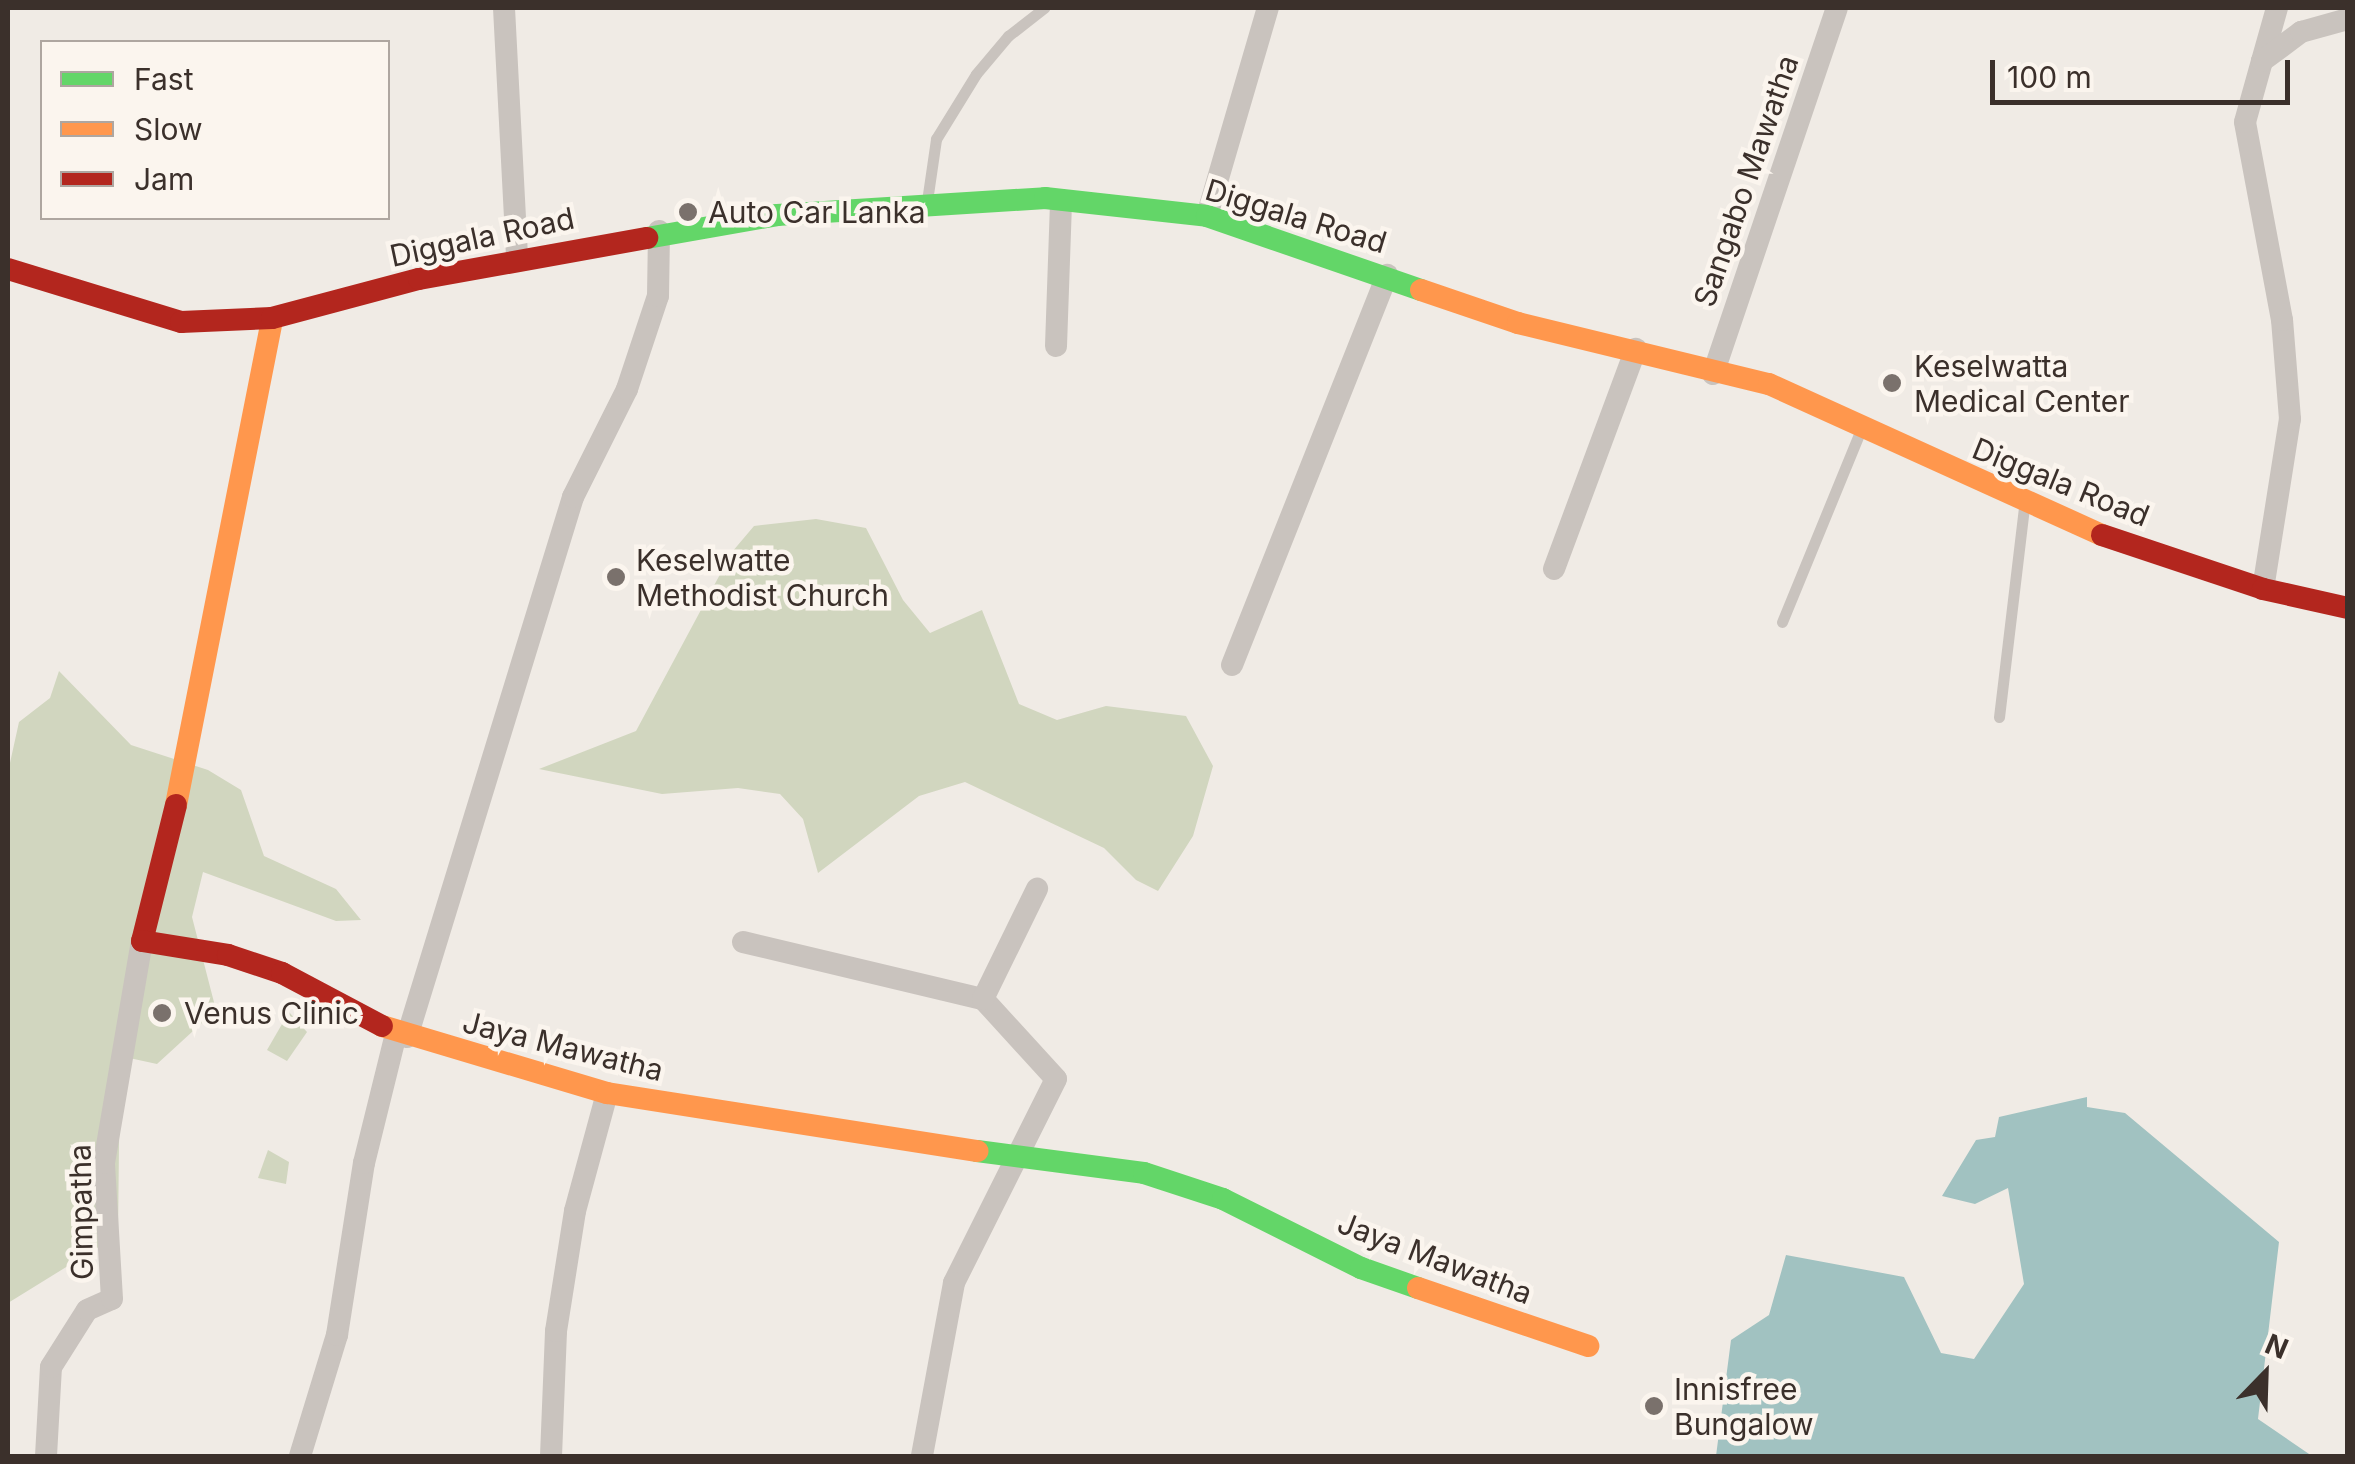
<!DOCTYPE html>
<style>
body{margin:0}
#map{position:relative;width:2355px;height:1464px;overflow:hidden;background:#f0ebe5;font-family:Inter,sans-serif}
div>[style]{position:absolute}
.green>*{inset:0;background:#d1d6bf}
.water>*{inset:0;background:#a1c2c1}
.lane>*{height:11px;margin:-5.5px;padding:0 5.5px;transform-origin:5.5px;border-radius:5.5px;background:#c9c3be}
.street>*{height:22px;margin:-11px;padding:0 11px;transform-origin:11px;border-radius:11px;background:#c9c3be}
.fast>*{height:22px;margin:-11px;padding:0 11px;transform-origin:11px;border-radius:11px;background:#63d668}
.slow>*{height:22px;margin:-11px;padding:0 11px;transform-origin:11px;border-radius:11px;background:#ff974d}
.jam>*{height:22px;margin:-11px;padding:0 11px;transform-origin:11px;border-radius:11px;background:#b3261e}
.dots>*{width:28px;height:28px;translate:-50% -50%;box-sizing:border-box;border:5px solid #fbf5ee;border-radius:50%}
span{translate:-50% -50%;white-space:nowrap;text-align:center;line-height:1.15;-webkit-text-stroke:9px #fbf5ee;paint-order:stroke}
.street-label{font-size:30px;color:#3b302b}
.poi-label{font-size:30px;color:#3b302b}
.left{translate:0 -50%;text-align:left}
.frame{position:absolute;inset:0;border:10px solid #3b302b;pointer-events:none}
.legend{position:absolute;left:40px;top:40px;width:350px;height:180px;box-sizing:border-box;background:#fbf5ee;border:2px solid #aea6a0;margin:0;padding:12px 18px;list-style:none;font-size:30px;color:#3b302b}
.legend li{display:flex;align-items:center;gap:20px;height:50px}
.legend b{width:50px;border:2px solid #aea6a0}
.north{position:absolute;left:2215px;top:1324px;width:100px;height:100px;-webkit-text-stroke:8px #fbf5ee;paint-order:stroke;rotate:23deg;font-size:28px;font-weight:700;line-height:40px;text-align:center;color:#3b302b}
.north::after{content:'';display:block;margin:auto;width:35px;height:45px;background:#3b302b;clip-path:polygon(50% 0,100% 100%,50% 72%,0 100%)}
.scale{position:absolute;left:1990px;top:60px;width:300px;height:45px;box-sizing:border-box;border:5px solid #3b302b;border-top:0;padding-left:12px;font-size:30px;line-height:35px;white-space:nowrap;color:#3b302b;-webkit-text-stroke:8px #fbf5ee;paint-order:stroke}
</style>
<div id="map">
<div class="green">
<div style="clip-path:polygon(816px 519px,866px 528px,903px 600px,930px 633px,982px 610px,1019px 704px,1057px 720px,1106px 706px,1186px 716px,1213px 766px,1193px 836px,1158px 891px,1136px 880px,1104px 848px,965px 782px,919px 796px,818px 873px,803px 819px,780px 794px,738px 788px,662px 794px,539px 769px,636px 731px,732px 552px,754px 526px)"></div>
<div style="clip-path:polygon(59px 671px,131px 745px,208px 770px,241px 790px,264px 856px,336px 889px,361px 920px,336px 921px,203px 872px,192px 917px,216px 1010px,157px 1064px,120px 1056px,118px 1235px,8px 1303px,8px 772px,19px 722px,50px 698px)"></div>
<div style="clip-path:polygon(289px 1012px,307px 1032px,287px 1061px,267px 1050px)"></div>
<div style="clip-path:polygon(268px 1150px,289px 1162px,286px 1184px,258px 1178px)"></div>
</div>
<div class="water">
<div style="clip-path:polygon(2087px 1097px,2087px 1107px,2125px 1113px,2279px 1242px,2258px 1419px,2312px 1456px,1716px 1456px,1731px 1340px,1769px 1315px,1786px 1255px,1904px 1277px,1941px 1353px,1974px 1359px,2024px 1284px,2008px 1188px,1975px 1204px,1942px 1196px,1976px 1140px,1995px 1137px,1999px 1117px)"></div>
</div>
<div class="lane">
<div style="left:927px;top:201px;width:63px;rotate:-81.7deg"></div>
<div style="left:936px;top:139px;width:76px;rotate:-58.4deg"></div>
<div style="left:976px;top:74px;width:50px;rotate:-49.9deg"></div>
<div style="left:1008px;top:36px;width:46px;rotate:-37.9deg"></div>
<div style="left:1782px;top:622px;width:209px;rotate:-67.7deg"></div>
<div style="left:1999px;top:717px;width:212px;rotate:-83.2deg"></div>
</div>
<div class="street">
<div style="left:504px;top:8px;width:251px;rotate:87deg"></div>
<div style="left:2262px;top:61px;width:55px;rotate:-74.2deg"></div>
<div style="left:1207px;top:216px;width:217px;rotate:-73.7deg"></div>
<div style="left:1056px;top:346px;width:146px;rotate:-88deg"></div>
<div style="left:1713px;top:374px;width:386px;rotate:-71.3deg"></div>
<div style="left:1554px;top:569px;width:235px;rotate:-69.6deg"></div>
<div style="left:2263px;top:589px;width:172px;rotate:-81deg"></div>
<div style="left:2290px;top:419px;width:99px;rotate:-94.6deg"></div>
<div style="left:2282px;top:320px;width:201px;rotate:-100.6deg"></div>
<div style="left:2245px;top:122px;width:63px;rotate:-74.4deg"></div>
<div style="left:2262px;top:61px;width:49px;rotate:-36.6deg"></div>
<div style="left:2301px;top:32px;width:49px;rotate:-15.5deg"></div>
<div style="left:1232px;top:665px;width:420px;rotate:-68.3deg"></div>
<div style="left:743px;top:942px;width:247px;rotate:13.4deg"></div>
<div style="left:983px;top:999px;width:108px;rotate:47.6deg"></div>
<div style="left:1056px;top:1079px;width:228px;rotate:116.6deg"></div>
<div style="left:954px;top:1283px;width:176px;rotate:100.5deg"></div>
<div style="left:983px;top:999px;width:123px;rotate:-63.9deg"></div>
<div style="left:407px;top:1037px;width:565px;rotate:-72.91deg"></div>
<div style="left:573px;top:497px;width:121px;rotate:-63.4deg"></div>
<div style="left:627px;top:389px;width:98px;rotate:-71.6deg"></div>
<div style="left:658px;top:296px;width:65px;rotate:-89.1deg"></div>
<div style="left:46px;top:1456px;width:89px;rotate:-86.8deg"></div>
<div style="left:51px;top:1367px;width:67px;rotate:-57.7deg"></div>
<div style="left:87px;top:1310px;width:27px;rotate:-24deg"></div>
<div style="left:112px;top:1299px;width:136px;rotate:-93.4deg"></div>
<div style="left:104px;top:1163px;width:225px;rotate:-80.3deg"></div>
<div style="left:300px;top:1456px;width:127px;rotate:-73deg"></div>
<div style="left:337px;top:1335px;width:174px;rotate:-81.1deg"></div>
<div style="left:364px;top:1163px;width:133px;rotate:-76.1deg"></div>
<div style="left:551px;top:1456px;width:125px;rotate:-87.7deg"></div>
<div style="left:556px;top:1331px;width:121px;rotate:-81deg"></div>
<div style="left:575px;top:1211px;width:122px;rotate:-74.8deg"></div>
</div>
<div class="fast">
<div style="left:647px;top:238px;width:132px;rotate:-10deg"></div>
<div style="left:777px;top:215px;width:269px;rotate:-3.6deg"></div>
<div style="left:1045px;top:198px;width:163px;rotate:6.3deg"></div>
<div style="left:1207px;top:216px;width:226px;rotate:19.1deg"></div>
<div style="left:977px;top:1151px;width:168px;rotate:7.5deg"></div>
<div style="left:1144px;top:1173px;width:83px;rotate:18.2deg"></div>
<div style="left:1223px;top:1199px;width:154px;rotate:26.6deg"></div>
<div style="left:1361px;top:1268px;width:60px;rotate:19.3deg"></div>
</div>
<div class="slow">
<div style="left:1421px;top:290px;width:102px;rotate:18.8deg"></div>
<div style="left:1518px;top:323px;width:258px;rotate:13.7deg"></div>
<div style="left:1769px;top:384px;width:366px;rotate:24.4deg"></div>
<div style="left:176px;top:805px;width:496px;rotate:-78.8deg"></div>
<div style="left:382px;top:1026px;width:235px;rotate:16.6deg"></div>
<div style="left:607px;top:1093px;width:375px;rotate:8.9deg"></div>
<div style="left:1418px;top:1288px;width:180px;rotate:18.8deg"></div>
</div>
<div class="jam">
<div style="left:8px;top:269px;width:181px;rotate:17deg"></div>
<div style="left:181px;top:322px;width:91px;rotate:-2.5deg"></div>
<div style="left:272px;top:318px;width:152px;rotate:-14.9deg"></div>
<div style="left:419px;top:279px;width:232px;rotate:-10.2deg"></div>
<div style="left:2102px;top:535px;width:170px;rotate:18.5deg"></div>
<div style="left:2263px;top:589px;width:87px;rotate:12.6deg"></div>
<div style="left:176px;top:805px;width:140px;rotate:104deg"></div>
<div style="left:142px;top:941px;width:87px;rotate:9.2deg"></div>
<div style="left:228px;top:955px;width:57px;rotate:18.4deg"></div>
<div style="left:282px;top:973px;width:113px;rotate:27.9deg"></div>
</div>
<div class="dots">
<div style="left:688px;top:212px;background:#7a716c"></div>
<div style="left:1892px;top:383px;background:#7a716c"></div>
<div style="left:616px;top:577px;background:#7a716c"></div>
<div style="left:162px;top:1013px;background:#7a716c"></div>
<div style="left:1654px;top:1406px;background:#7a716c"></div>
</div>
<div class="street-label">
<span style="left:1746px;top:181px;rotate:-71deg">Sangabo Mawatha</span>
<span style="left:1296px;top:216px;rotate:17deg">Diggala Road</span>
<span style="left:482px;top:237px;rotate:-12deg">Diggala Road</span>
<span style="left:2061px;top:482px;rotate:22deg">Diggala Road</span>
<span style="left:563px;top:1046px;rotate:14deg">Jaya Mawatha</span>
<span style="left:81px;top:1212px;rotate:-91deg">Gimpatha</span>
<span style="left:1435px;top:1258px;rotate:21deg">Jaya Mawatha</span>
</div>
<div class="poi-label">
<span class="left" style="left:708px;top:212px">Auto Car Lanka</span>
<span class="left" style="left:1914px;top:383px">Keselwatta<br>Medical Center</span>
<span class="left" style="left:636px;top:577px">Keselwatte<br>Methodist Church</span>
<span class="left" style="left:184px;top:1013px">Venus Clinic</span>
<span class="left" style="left:1674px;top:1406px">Innisfree<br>Bungalow</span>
</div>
<div class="frame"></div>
<ul class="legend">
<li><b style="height:12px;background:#63d668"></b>Fast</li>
<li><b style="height:12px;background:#ff974d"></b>Slow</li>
<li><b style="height:12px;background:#b3261e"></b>Jam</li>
</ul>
<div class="north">N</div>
<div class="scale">100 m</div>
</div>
